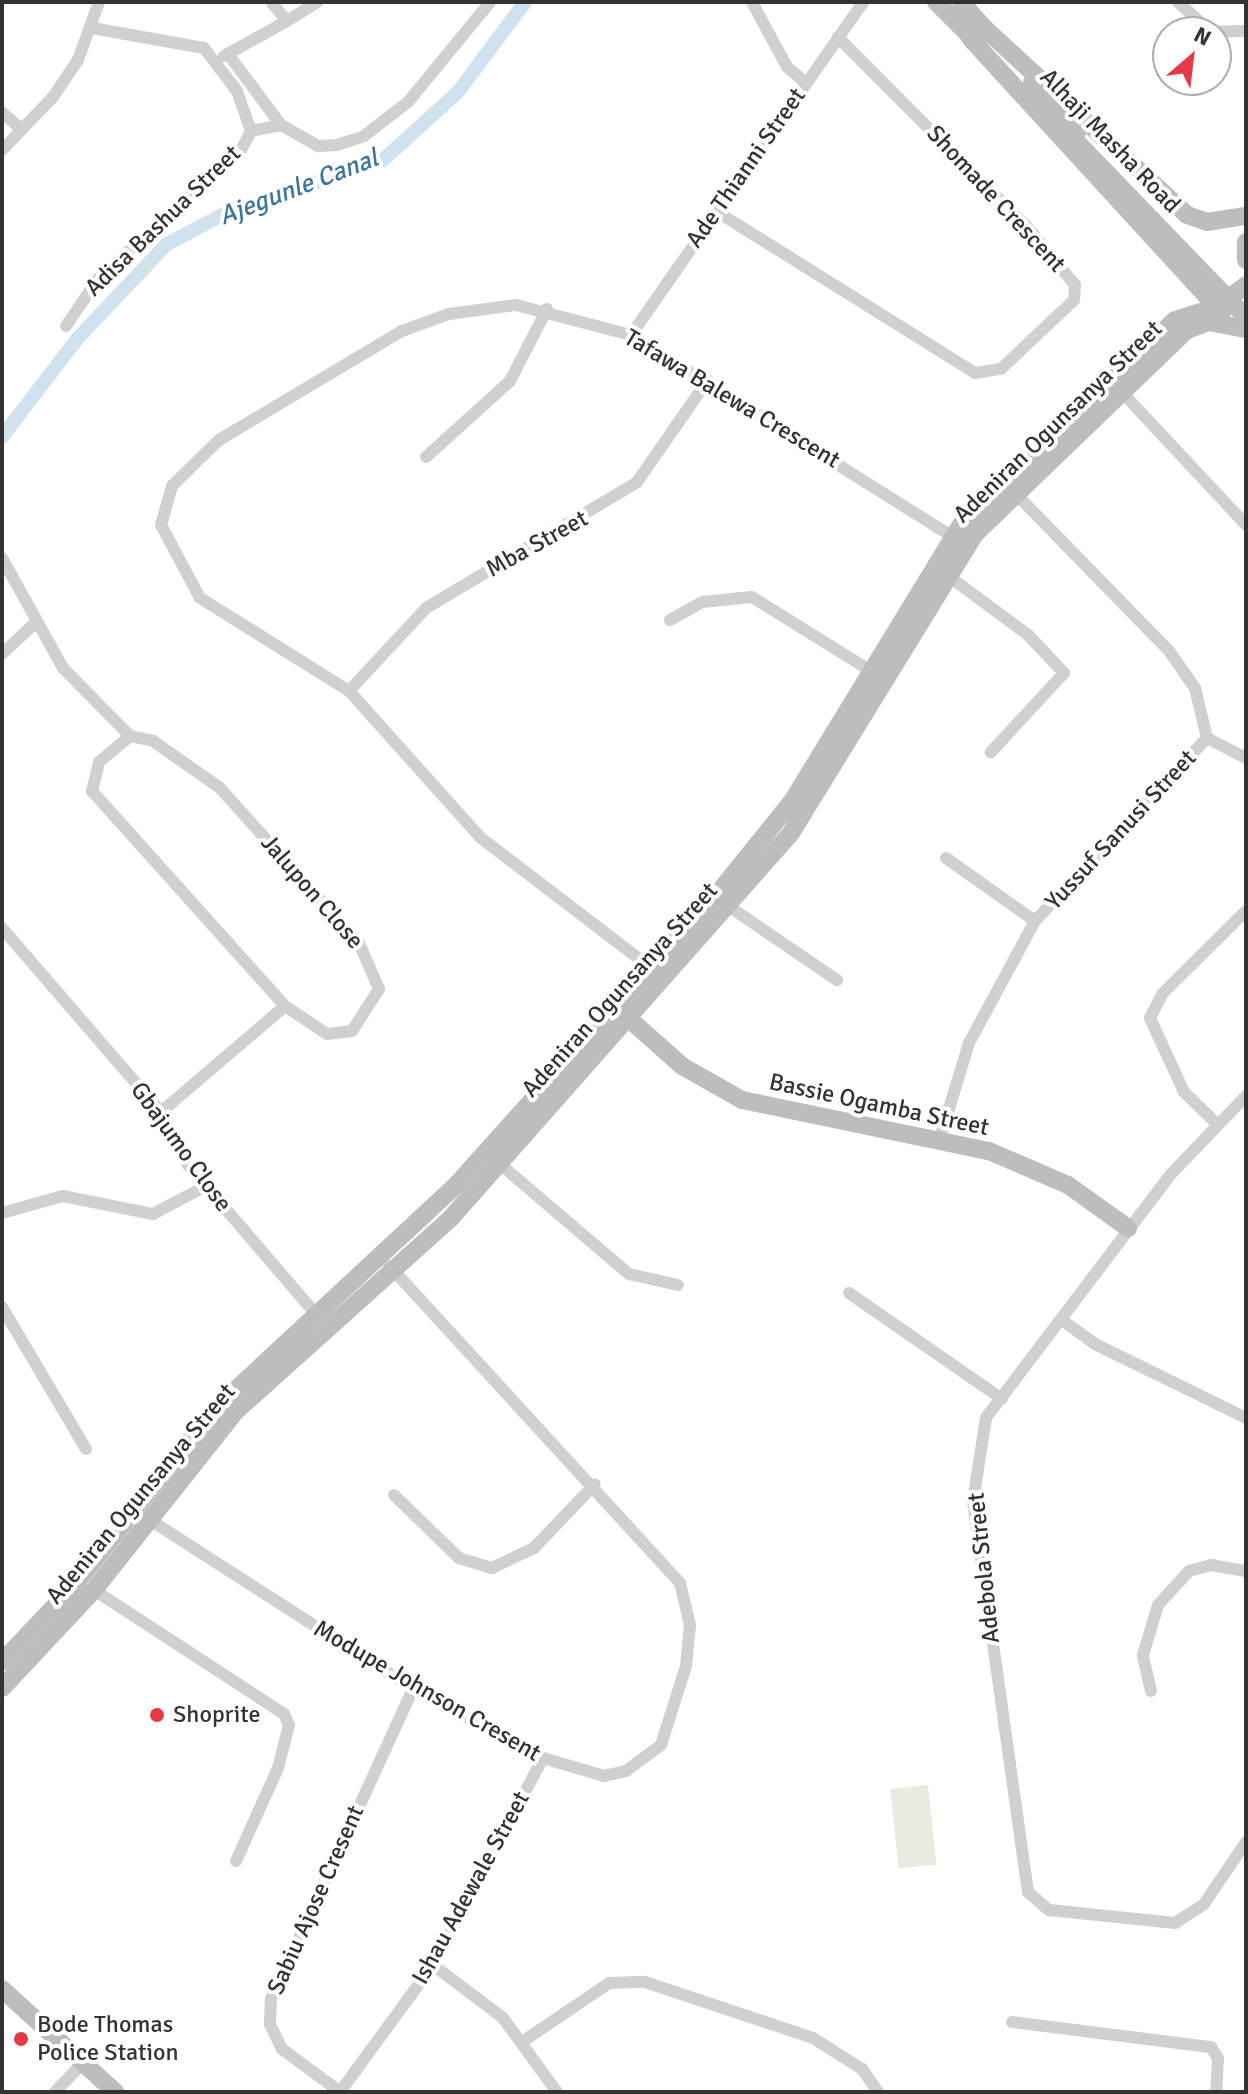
<!DOCTYPE html>
<style>
body{margin:0}
#map{position:relative;width:1248px;height:2094px;overflow:hidden;background:#fff;font-family:Signika,sans-serif}
div>[style]{position:absolute}
.green>*{inset:0;background:#e6ecdf;transform-origin:0 0}
.canal>*{height:14px;margin:-7px;padding:0 7px;transform-origin:7px;border-radius:7px;background:#cfe2ee}
.street>*{height:12px;margin:-6px;padding:0 6px;transform-origin:6px;border-radius:6px;background:#d0d0d0}
.secondary>*{height:18px;margin:-9px;padding:0 9px;transform-origin:9px;border-radius:9px;background:#bdbdbd}
.secondary-bridge>*{height:18px;margin:-9px;padding:0 9px;transform-origin:9px;border-radius:9px;background:#bdbdbd}
.dots>*{width:22px;height:22px;translate:-50% -50%;box-sizing:border-box;border:4px solid #fff;border-radius:50%}
span{translate:-50% -50%;white-space:nowrap;text-align:center;line-height:1.15;-webkit-text-stroke:8px #fff;paint-order:stroke}
.street-label{font-size:24px;color:#333}
.poi-label{font-size:24px;color:#333}
.left{translate:0 -50%;text-align:left}
.water-label{font-size:26px;color:#3f7597;font-style:italic}
.frame{position:absolute;inset:0;border:4px solid #333;pointer-events:none}
.north{position:absolute;left:1152px;top:16px;width:80px;height:80px;box-sizing:border-box;background:#fff;border:2px solid #adadad;border-radius:50%;rotate:28deg;font-size:22px;font-weight:700;line-height:32px;text-align:center;color:#333}
.north::after{content:'';display:block;margin:auto;width:28px;height:36px;background:#e63946;clip-path:polygon(50% 0,100% 100%,50% 72%,0 100%)}
</style>
<div id="map">
<div class="green">
<div style="left:928px;top:1785px;width:80px;height:38px;rotate:84deg"></div>
</div>
<div class="canal">
<div style="left:2px;top:437px;width:125px;rotate:-52.5deg"></div>
<div style="left:78px;top:338px;width:129px;rotate:-46.6deg"></div>
<div style="left:167px;top:244px;width:69px;rotate:-27.7deg"></div>
<div style="left:228px;top:212px;width:163px;rotate:-18.5deg"></div>
<div style="left:383px;top:160px;width:101px;rotate:-42.2deg"></div>
<div style="left:458px;top:92px;width:112px;rotate:-53.3deg"></div>
</div>
<div class="street">
<div style="left:271px;top:2px;width:25px;rotate:50deg"></div>
<div style="left:287px;top:21px;width:36px;rotate:-32deg"></div>
<div style="left:752px;top:2px;width:74px;rotate:61.7deg"></div>
<div style="left:787px;top:67px;width:25px;rotate:40deg"></div>
<div style="left:1178px;top:2px;width:45px;rotate:42.3deg"></div>
<div style="left:1211px;top:32px;width:35px;rotate:-2deg"></div>
<div style="left:228px;top:54px;width:89px;rotate:53.3deg"></div>
<div style="left:281px;top:125px;width:43px;rotate:29.6deg"></div>
<div style="left:318px;top:146px;width:19px;rotate:-3deg"></div>
<div style="left:337px;top:145px;width:28px;rotate:-18deg"></div>
<div style="left:364px;top:136px;width:56px;rotate:-37.7deg"></div>
<div style="left:408px;top:102px;width:129px;rotate:-50.6deg"></div>
<div style="left:224px;top:56px;width:72px;rotate:-29.1deg"></div>
<div style="left:2px;top:112px;width:25px;rotate:42deg"></div>
<div style="left:251px;top:131px;width:31px;rotate:-11deg"></div>
<div style="left:2px;top:150px;width:74px;rotate:-46.1deg"></div>
<div style="left:53px;top:97px;width:45px;rotate:-56deg"></div>
<div style="left:78px;top:60px;width:62px;rotate:-70.1deg"></div>
<div style="left:719px;top:213px;width:302px;rotate:32deg"></div>
<div style="left:975px;top:373px;width:26px;rotate:-9deg"></div>
<div style="left:1001px;top:369px;width:100px;rotate:-43.4deg"></div>
<div style="left:1074px;top:300px;width:15px;rotate:-86deg"></div>
<div style="left:1075px;top:285px;width:72px;rotate:-129.4deg"></div>
<div style="left:1029px;top:229px;width:271px;rotate:-134.9deg"></div>
<div style="left:66px;top:326px;width:57px;rotate:-55.8deg"></div>
<div style="left:98px;top:279px;width:193px;rotate:-42.1deg"></div>
<div style="left:241px;top:150px;width:21px;rotate:-62deg"></div>
<div style="left:251px;top:131px;width:42px;rotate:-109.3deg"></div>
<div style="left:237px;top:91px;width:54px;rotate:-127.5deg"></div>
<div style="left:204px;top:48px;width:114px;rotate:-169.9deg"></div>
<div style="left:631px;top:335px;width:406px;rotate:-55.1deg"></div>
<div style="left:1118px;top:388px;width:187px;rotate:46.9deg"></div>
<div style="left:426px;top:457px;width:113px;rotate:-42.1deg"></div>
<div style="left:510px;top:381px;width:81px;rotate:-62.8deg"></div>
<div style="left:1013px;top:491px;width:223px;rotate:45.7deg"></div>
<div style="left:1169px;top:651px;width:45px;rotate:54.9deg"></div>
<div style="left:1195px;top:688px;width:51px;rotate:76.5deg"></div>
<div style="left:2px;top:558px;width:126px;rotate:61deg"></div>
<div style="left:63px;top:668px;width:95px;rotate:45.4deg"></div>
<div style="left:943px;top:572px;width:106px;rotate:36.5deg"></div>
<div style="left:1028px;top:635px;width:52px;rotate:46.5deg"></div>
<div style="left:1064px;top:673px;width:108px;rotate:132.7deg"></div>
<div style="left:670px;top:620px;width:38px;rotate:-29deg"></div>
<div style="left:703px;top:602px;width:49px;rotate:-5.8deg"></div>
<div style="left:752px;top:597px;width:140px;rotate:31.9deg"></div>
<div style="left:2px;top:654px;width:47px;rotate:-43.3deg"></div>
<div style="left:349px;top:691px;width:113px;rotate:-47.1deg"></div>
<div style="left:426px;top:608px;width:246px;rotate:-30.8deg"></div>
<div style="left:637px;top:482px;width:124px;rotate:-55.2deg"></div>
<div style="left:130px;top:736px;width:24px;rotate:12deg"></div>
<div style="left:153px;top:741px;width:82px;rotate:35deg"></div>
<div style="left:220px;top:788px;width:208px;rotate:48.1deg"></div>
<div style="left:359px;top:943px;width:50px;rotate:66.5deg"></div>
<div style="left:379px;top:989px;width:50px;rotate:122.7deg"></div>
<div style="left:352px;top:1031px;width:25px;rotate:173deg"></div>
<div style="left:327px;top:1034px;width:50px;rotate:-146.3deg"></div>
<div style="left:285px;top:1006px;width:289px;rotate:-131.9deg"></div>
<div style="left:92px;top:791px;width:30px;rotate:-76deg"></div>
<div style="left:99px;top:762px;width:40px;rotate:-40deg"></div>
<div style="left:1207px;top:738px;width:44px;rotate:27.1deg"></div>
<div style="left:946px;top:858px;width:109px;rotate:35.3deg"></div>
<div style="left:724px;top:903px;width:137px;rotate:34.3deg"></div>
<div style="left:2px;top:928px;width:243px;rotate:49.2deg"></div>
<div style="left:161px;top:1112px;width:59px;rotate:63deg"></div>
<div style="left:188px;top:1165px;width:201px;rotate:49.4deg"></div>
<div style="left:655px;top:971px;width:220px;rotate:-142.6deg"></div>
<div style="left:480px;top:837px;width:196px;rotate:-131.9deg"></div>
<div style="left:349px;top:691px;width:176px;rotate:-148deg"></div>
<div style="left:200px;top:598px;width:83px;rotate:-118.1deg"></div>
<div style="left:161px;top:525px;width:41px;rotate:-74.2deg"></div>
<div style="left:172px;top:486px;width:66px;rotate:-44.4deg"></div>
<div style="left:219px;top:440px;width:213px;rotate:-30.8deg"></div>
<div style="left:402px;top:331px;width:50px;rotate:-19.9deg"></div>
<div style="left:449px;top:314px;width:68px;rotate:-7.7deg"></div>
<div style="left:516px;top:305px;width:119px;rotate:14.6deg"></div>
<div style="left:631px;top:335px;width:380px;rotate:32.1deg"></div>
<div style="left:1246px;top:1096px;width:108px;rotate:133.9deg"></div>
<div style="left:1171px;top:1174px;width:306px;rotate:127.2deg"></div>
<div style="left:986px;top:1418px;width:84px;rotate:98.9deg"></div>
<div style="left:973px;top:1501px;width:395px;rotate:82deg"></div>
<div style="left:1028px;top:1892px;width:28px;rotate:41deg"></div>
<div style="left:1049px;top:1910px;width:127px;rotate:5.9deg"></div>
<div style="left:1175px;top:1923px;width:35px;rotate:-33deg"></div>
<div style="left:1204px;top:1904px;width:75px;rotate:-55.9deg"></div>
<div style="left:161px;top:1112px;width:163px;rotate:-40.5deg"></div>
<div style="left:1215px;top:1122px;width:43px;rotate:-135.9deg"></div>
<div style="left:1184px;top:1092px;width:81px;rotate:-114.7deg"></div>
<div style="left:1150px;top:1018px;width:27px;rotate:-63deg"></div>
<div style="left:1162px;top:994px;width:118px;rotate:-44.7deg"></div>
<div style="left:940px;top:1138px;width:99px;rotate:-73deg"></div>
<div style="left:969px;top:1043px;width:139px;rotate:-61.6deg"></div>
<div style="left:1035px;top:921px;width:251px;rotate:-46.8deg"></div>
<div style="left:500px;top:1164px;width:170px;rotate:40.5deg"></div>
<div style="left:629px;top:1274px;width:50px;rotate:12.7deg"></div>
<div style="left:2px;top:1213px;width:63px;rotate:-15.6deg"></div>
<div style="left:63px;top:1196px;width:92px;rotate:11.3deg"></div>
<div style="left:153px;top:1214px;width:60px;rotate:-27.8deg"></div>
<div style="left:849px;top:1293px;width:186px;rotate:34.7deg"></div>
<div style="left:2px;top:1307px;width:165px;rotate:59.4deg"></div>
<div style="left:1062px;top:1320px;width:41px;rotate:36deg"></div>
<div style="left:1095px;top:1344px;width:168px;rotate:26.1deg"></div>
<div style="left:394px;top:1495px;width:91px;rotate:44.1deg"></div>
<div style="left:459px;top:1558px;width:34px;rotate:17deg"></div>
<div style="left:492px;top:1568px;width:47px;rotate:-25.5deg"></div>
<div style="left:534px;top:1548px;width:88px;rotate:-46.4deg"></div>
<div style="left:150px;top:1520px;width:313px;rotate:32.7deg"></div>
<div style="left:413px;top:1689px;width:147px;rotate:28deg"></div>
<div style="left:543px;top:1758px;width:64px;rotate:16.4deg"></div>
<div style="left:604px;top:1776px;width:23px;rotate:-13deg"></div>
<div style="left:626px;top:1771px;width:44px;rotate:-36.6deg"></div>
<div style="left:661px;top:1745px;width:83px;rotate:-72.4deg"></div>
<div style="left:686px;top:1666px;width:41px;rotate:-84.4deg"></div>
<div style="left:690px;top:1625px;width:43px;rotate:-103.4deg"></div>
<div style="left:680px;top:1583px;width:430px;rotate:-132.5deg"></div>
<div style="left:94px;top:1590px;width:227px;rotate:33.1deg"></div>
<div style="left:284px;top:1714px;width:12px;rotate:66deg"></div>
<div style="left:289px;top:1725px;width:44px;rotate:104.3deg"></div>
<div style="left:278px;top:1768px;width:102px;rotate:114.3deg"></div>
<div style="left:1151px;top:1691px;width:37px;rotate:-103deg"></div>
<div style="left:1143px;top:1655px;width:52px;rotate:-73.3deg"></div>
<div style="left:1158px;top:1605px;width:46px;rotate:-47.6deg"></div>
<div style="left:1189px;top:1571px;width:23px;rotate:-15deg"></div>
<div style="left:1211px;top:1565px;width:36px;rotate:10deg"></div>
<div style="left:433px;top:1965px;width:88px;rotate:37.1deg"></div>
<div style="left:503px;top:2018px;width:92px;rotate:53.9deg"></div>
<div style="left:1012px;top:2022px;width:201px;rotate:7.2deg"></div>
<div style="left:1211px;top:2047px;width:13px;rotate:58deg"></div>
<div style="left:1218px;top:2058px;width:34px;rotate:93deg"></div>
<div style="left:522px;top:2042px;width:105px;rotate:-34.1deg"></div>
<div style="left:609px;top:1983px;width:36px;rotate:-2deg"></div>
<div style="left:645px;top:1982px;width:177px;rotate:18.4deg"></div>
<div style="left:813px;top:2038px;width:58px;rotate:32.3deg"></div>
<div style="left:862px;top:2069px;width:28px;rotate:55deg"></div>
<div style="left:339px;top:2091px;width:71px;rotate:-143.6deg"></div>
<div style="left:282px;top:2049px;width:28px;rotate:-116deg"></div>
<div style="left:270px;top:2024px;width:25px;rotate:-88deg"></div>
<div style="left:271px;top:1999px;width:341px;rotate:-65.4deg"></div>
<div style="left:55px;top:2092px;width:42px;rotate:-46deg"></div>
<div style="left:340px;top:2092px;width:157px;rotate:-53.8deg"></div>
<div style="left:433px;top:1965px;width:234px;rotate:-62deg"></div>
</div>
<div class="secondary">
<div style="left:936px;top:2px;width:61px;rotate:45deg"></div>
<div style="left:961px;top:2px;width:38px;rotate:48deg"></div>
<div style="left:978px;top:22px;width:284px;rotate:42.7deg"></div>
<div style="left:1187px;top:215px;width:21px;rotate:19deg"></div>
<div style="left:1207px;top:222px;width:39px;rotate:-9deg"></div>
<div style="left:970px;top:38px;width:373px;rotate:47.5deg"></div>
<div style="left:1032px;top:82px;width:67px;rotate:47.4deg"></div>
<div style="left:1246px;top:242px;width:18px;rotate:90deg"></div>
<div style="left:628px;top:1018px;width:72px;rotate:41.6deg"></div>
<div style="left:682px;top:1066px;width:69px;rotate:29.5deg"></div>
<div style="left:742px;top:1100px;width:252px;rotate:11.7deg"></div>
<div style="left:989px;top:1151px;width:86px;rotate:23.3deg"></div>
<div style="left:1068px;top:1185px;width:74px;rotate:35.6deg"></div>
<div style="left:2px;top:1662px;width:103px;rotate:-46.6deg"></div>
<div style="left:73px;top:1587px;width:226px;rotate:-51.5deg"></div>
<div style="left:214px;top:1410px;width:333px;rotate:-42.9deg"></div>
<div style="left:458px;top:1183px;width:385px;rotate:-48.1deg"></div>
<div style="left:715px;top:897px;width:124px;rotate:-51.2deg"></div>
<div style="left:793px;top:800px;width:322px;rotate:-58.6deg"></div>
<div style="left:961px;top:525px;width:296px;rotate:-43.8deg"></div>
<div style="left:1175px;top:320px;width:43px;rotate:-17.6deg"></div>
<div style="left:1216px;top:307px;width:37px;rotate:-36deg"></div>
<div style="left:2px;top:1688px;width:134px;rotate:-46.8deg"></div>
<div style="left:94px;top:1590px;width:228px;rotate:-51.6deg"></div>
<div style="left:236px;top:1411px;width:288px;rotate:-41.9deg"></div>
<div style="left:450px;top:1219px;width:515px;rotate:-48.54deg"></div>
<div style="left:791px;top:833px;width:351px;rotate:-58.4deg"></div>
<div style="left:975px;top:534px;width:294px;rotate:-43.9deg"></div>
<div style="left:1187px;top:330px;width:23px;rotate:-20deg"></div>
<div style="left:1209px;top:322px;width:38px;rotate:11deg"></div>
<div style="left:2px;top:1989px;width:153px;rotate:42.3deg"></div>
</div>
<div class="secondary-bridge">
<div style="left:1072px;top:137px;width:250px;rotate:46deg"></div>
</div>
<div class="dots">
<div style="left:157px;top:1715px;background:#e63946"></div>
<div style="left:21px;top:2039px;background:#e63946"></div>
</div>
<div class="street-label">
<span style="left:1110px;top:141px;rotate:46deg">Alhaji Masha Road</span>
<span style="left:746px;top:168px;rotate:-55deg">Ade Thianni Street</span>
<span style="left:996px;top:199px;rotate:47deg">Shomade Crescent</span>
<span style="left:163px;top:221px;rotate:-44deg">Adisa Bashua Street</span>
<span style="left:732px;top:399px;rotate:31deg">Tafawa Balewa Crescent</span>
<span style="left:1058px;top:422px;rotate:-44deg">Adeniran Ogunsanya Street</span>
<span style="left:537px;top:544px;rotate:-29deg">Mba Street</span>
<span style="left:1121px;top:830px;rotate:-47deg">Yussuf Sanusi Street</span>
<span style="left:312px;top:892px;rotate:49deg">Jalupon Close</span>
<span style="left:620px;top:990px;rotate:-48deg">Adeniran Ogunsanya Street</span>
<span style="left:879px;top:1105px;rotate:12deg">Bassie Ogamba Street</span>
<span style="left:181px;top:1147px;rotate:54deg">Gbajumo Close</span>
<span style="left:141px;top:1494px;rotate:-50deg">Adeniran Ogunsanya Street</span>
<span style="left:984px;top:1568px;rotate:-96deg">Adebola Street</span>
<span style="left:427px;top:1691px;rotate:30deg">Modupe Johnson Cresent</span>
<span style="left:471px;top:1888px;rotate:-61deg">Ishau Adewale Street</span>
<span style="left:316px;top:1900px;rotate:-66deg">Sabiu Ajose Cresent</span>
</div>
<div class="poi-label">
<span class="left" style="left:173px;top:1715px">Shoprite</span>
<span class="left" style="left:37px;top:2039px">Bode Thomas<br>Police Station</span>
</div>
<div class="water-label">
<span style="left:299px;top:188px;rotate:-21deg">Ajegunle Canal</span>
</div>
<div class="frame"></div>
<div class="north">N</div>
</div>
